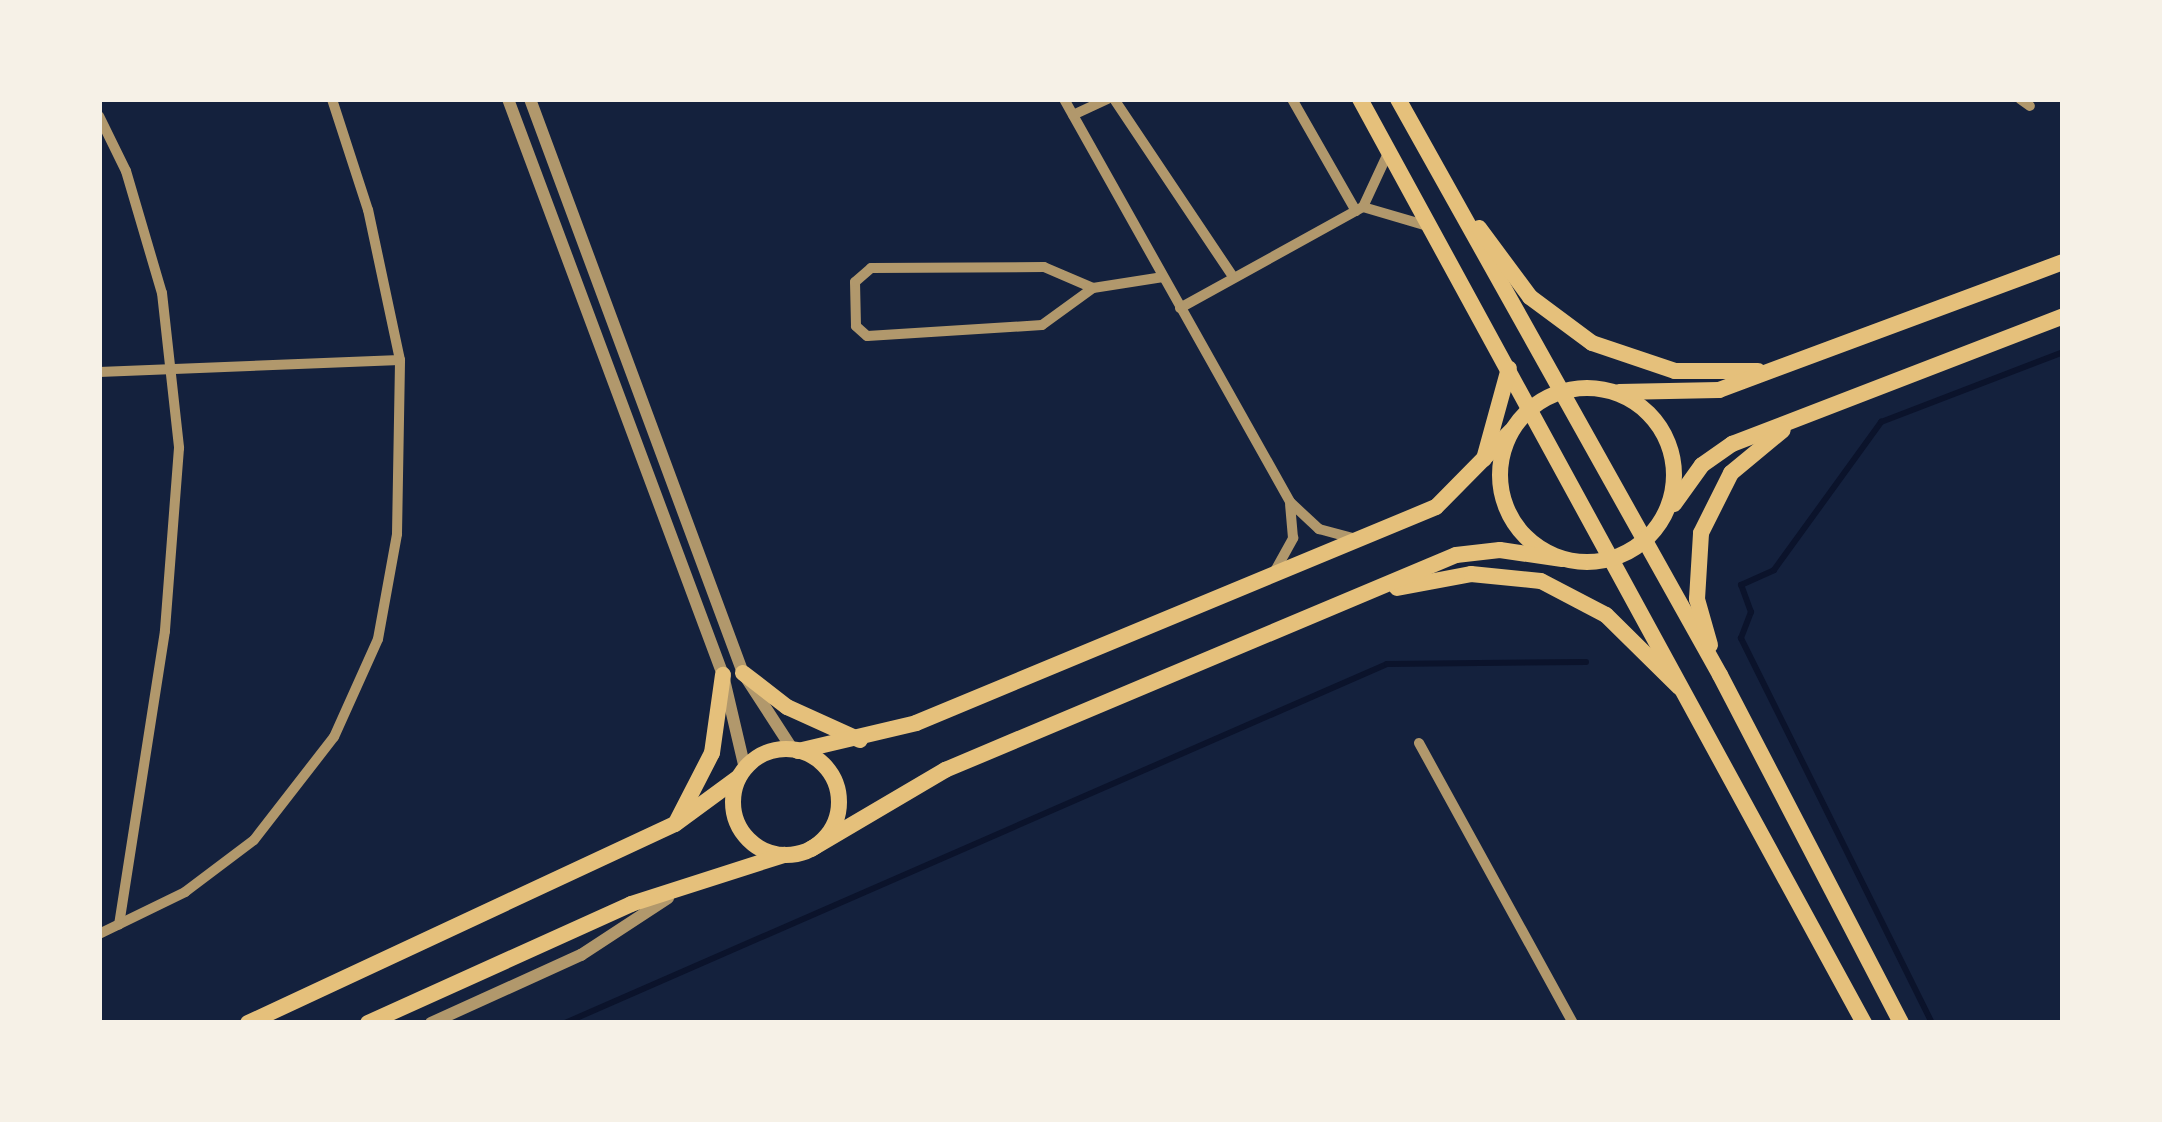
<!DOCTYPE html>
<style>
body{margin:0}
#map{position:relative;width:2162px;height:1122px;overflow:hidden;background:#14213d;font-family:"Fira Sans",sans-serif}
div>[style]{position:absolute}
.stream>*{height:6px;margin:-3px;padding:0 3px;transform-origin:3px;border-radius:3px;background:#0b132b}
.minor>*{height:10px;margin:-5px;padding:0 5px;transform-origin:5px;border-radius:5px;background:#b1986c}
.tertiary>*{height:12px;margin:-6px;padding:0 6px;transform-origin:6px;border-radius:6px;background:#b1986c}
.trunk>*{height:16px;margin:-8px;padding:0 8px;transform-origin:8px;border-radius:8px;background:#e5c07b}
.trunk>.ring{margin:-8px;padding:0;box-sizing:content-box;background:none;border:16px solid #e5c07b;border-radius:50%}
span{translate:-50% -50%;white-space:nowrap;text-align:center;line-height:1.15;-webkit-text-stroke:9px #f6f1e7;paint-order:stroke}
.frame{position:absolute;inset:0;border:102px solid #f6f1e7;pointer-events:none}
</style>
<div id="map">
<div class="stream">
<div style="left:565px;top:1023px;width:897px;rotate:-23.59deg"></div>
<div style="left:1387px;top:664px;width:199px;rotate:-0.6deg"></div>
<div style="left:1932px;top:1023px;width:430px;rotate:-116.4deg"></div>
<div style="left:1741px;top:638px;width:28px;rotate:-69deg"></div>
<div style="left:1751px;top:612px;width:29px;rotate:-110deg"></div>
<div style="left:1741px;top:585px;width:36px;rotate:-24deg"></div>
<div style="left:1774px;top:570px;width:183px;rotate:-54.1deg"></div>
<div style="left:1881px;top:422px;width:195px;rotate:-21deg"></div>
</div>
<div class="minor">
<div style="left:1064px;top:99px;width:462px;rotate:60.7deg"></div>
<div style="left:1290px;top:502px;width:40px;rotate:43deg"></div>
<div style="left:1319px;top:529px;width:35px;rotate:15deg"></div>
<div style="left:1114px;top:99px;width:214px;rotate:56.2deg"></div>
<div style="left:1292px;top:99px;width:129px;rotate:60.3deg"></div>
<div style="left:2020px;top:99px;width:12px;rotate:35deg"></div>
<div style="left:1073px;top:115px;width:38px;rotate:-25deg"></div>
<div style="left:99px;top:116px;width:61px;rotate:63.9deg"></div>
<div style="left:126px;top:171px;width:127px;rotate:73.6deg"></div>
<div style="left:162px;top:293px;width:156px;rotate:83.7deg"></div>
<div style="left:179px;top:448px;width:184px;rotate:94.4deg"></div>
<div style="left:165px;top:631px;width:297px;rotate:98.9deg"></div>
<div style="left:1363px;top:207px;width:68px;rotate:16.3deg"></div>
<div style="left:1093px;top:288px;width:63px;rotate:144deg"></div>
<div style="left:1042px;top:325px;width:175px;rotate:176.4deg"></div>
<div style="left:867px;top:336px;width:15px;rotate:-138deg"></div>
<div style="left:856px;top:326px;width:44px;rotate:-91.3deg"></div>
<div style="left:855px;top:282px;width:21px;rotate:-41deg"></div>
<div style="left:871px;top:268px;width:173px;rotate:-0.3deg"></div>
<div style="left:1044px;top:267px;width:53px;rotate:23.2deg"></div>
<div style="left:1093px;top:288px;width:71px;rotate:-8.9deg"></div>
<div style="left:1180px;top:308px;width:209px;rotate:-28.9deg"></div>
<div style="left:1363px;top:207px;width:62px;rotate:-65.1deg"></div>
<div style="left:99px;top:372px;width:301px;rotate:-2.3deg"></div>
<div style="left:1275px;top:571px;width:38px;rotate:-61deg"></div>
<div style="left:1293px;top:538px;width:33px;rotate:-95deg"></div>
<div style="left:1419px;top:743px;width:320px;rotate:61.2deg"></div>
<div style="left:99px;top:934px;width:96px;rotate:-26deg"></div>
<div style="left:185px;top:892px;width:86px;rotate:-37deg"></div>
<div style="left:254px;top:840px;width:130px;rotate:-52.2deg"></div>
<div style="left:334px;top:737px;width:107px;rotate:-65.8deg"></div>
<div style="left:378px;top:639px;width:107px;rotate:-79.7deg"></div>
<div style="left:397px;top:534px;width:174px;rotate:-89deg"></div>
<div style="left:400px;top:360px;width:153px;rotate:-102deg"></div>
<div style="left:368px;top:210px;width:117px;rotate:-108deg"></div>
</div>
<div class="tertiary">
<div style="left:508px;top:99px;width:615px;rotate:69.53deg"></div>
<div style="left:723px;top:675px;width:97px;rotate:76.8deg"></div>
<div style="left:530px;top:99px;width:612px;rotate:69.64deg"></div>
<div style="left:743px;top:673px;width:92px;rotate:57deg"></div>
<div style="left:431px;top:1023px;width:165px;rotate:-24.4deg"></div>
<div style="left:581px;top:955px;width:104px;rotate:-33.2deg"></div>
</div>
<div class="trunk">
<div style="left:1360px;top:99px;width:1053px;rotate:61.39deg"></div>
<div style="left:1398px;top:99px;width:660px;rotate:60.79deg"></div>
<div style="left:1720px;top:675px;width:392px;rotate:62.5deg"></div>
<div style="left:1479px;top:228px;width:86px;rotate:53.5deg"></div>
<div style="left:1530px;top:297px;width:77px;rotate:36.6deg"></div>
<div style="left:1592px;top:343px;width:88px;rotate:18.6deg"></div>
<div style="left:1675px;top:371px;width:83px"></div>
<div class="ring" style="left:1500px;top:388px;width:158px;height:158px"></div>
<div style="left:1619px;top:392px;width:100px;rotate:-1.1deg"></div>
<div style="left:1719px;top:390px;width:367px;rotate:-20.4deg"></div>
<div style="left:1484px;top:459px;width:94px;rotate:-74.6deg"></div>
<div style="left:1674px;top:504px;width:48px;rotate:-54.3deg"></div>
<div style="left:1702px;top:465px;width:37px;rotate:-35deg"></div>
<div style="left:1732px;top:444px;width:355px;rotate:-21.1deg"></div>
<div style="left:1397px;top:588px;width:75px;rotate:-10.7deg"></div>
<div style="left:1471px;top:574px;width:70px;rotate:5.7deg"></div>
<div style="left:1541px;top:581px;width:73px;rotate:27.6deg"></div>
<div style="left:1606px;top:615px;width:103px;rotate:44.6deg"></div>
<div style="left:1710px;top:645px;width:48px;rotate:-105.8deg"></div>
<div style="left:1697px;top:599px;width:66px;rotate:-86.5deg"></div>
<div style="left:1701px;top:533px;width:67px;rotate:-63.4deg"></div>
<div style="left:1731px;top:473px;width:67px;rotate:-39.6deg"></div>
<div style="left:743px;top:673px;width:56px;rotate:37.7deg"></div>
<div style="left:787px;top:707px;width:80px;rotate:24.3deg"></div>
<div class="ring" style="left:733px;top:749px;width:90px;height:90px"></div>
<div style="left:798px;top:751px;width:121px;rotate:-13.3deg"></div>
<div style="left:916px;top:723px;width:563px;rotate:-22.56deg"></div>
<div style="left:1436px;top:507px;width:107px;rotate:-45.4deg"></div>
<div style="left:677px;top:821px;width:76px;rotate:-62.8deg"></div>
<div style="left:712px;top:753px;width:79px;rotate:-82deg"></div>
<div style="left:811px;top:849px;width:156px;rotate:-30.5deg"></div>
<div style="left:945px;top:770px;width:554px;rotate:-22.82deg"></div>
<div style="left:1456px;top:555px;width:44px;rotate:-6.5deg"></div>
<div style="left:1500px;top:550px;width:63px;rotate:8.3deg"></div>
<div style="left:248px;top:1023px;width:471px;rotate:-25deg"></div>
<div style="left:675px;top:824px;width:79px;rotate:-36.3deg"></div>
<div style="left:368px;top:1023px;width:289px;rotate:-24.3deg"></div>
<div style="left:631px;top:904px;width:161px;rotate:-17.8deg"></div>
</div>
<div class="frame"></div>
</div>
